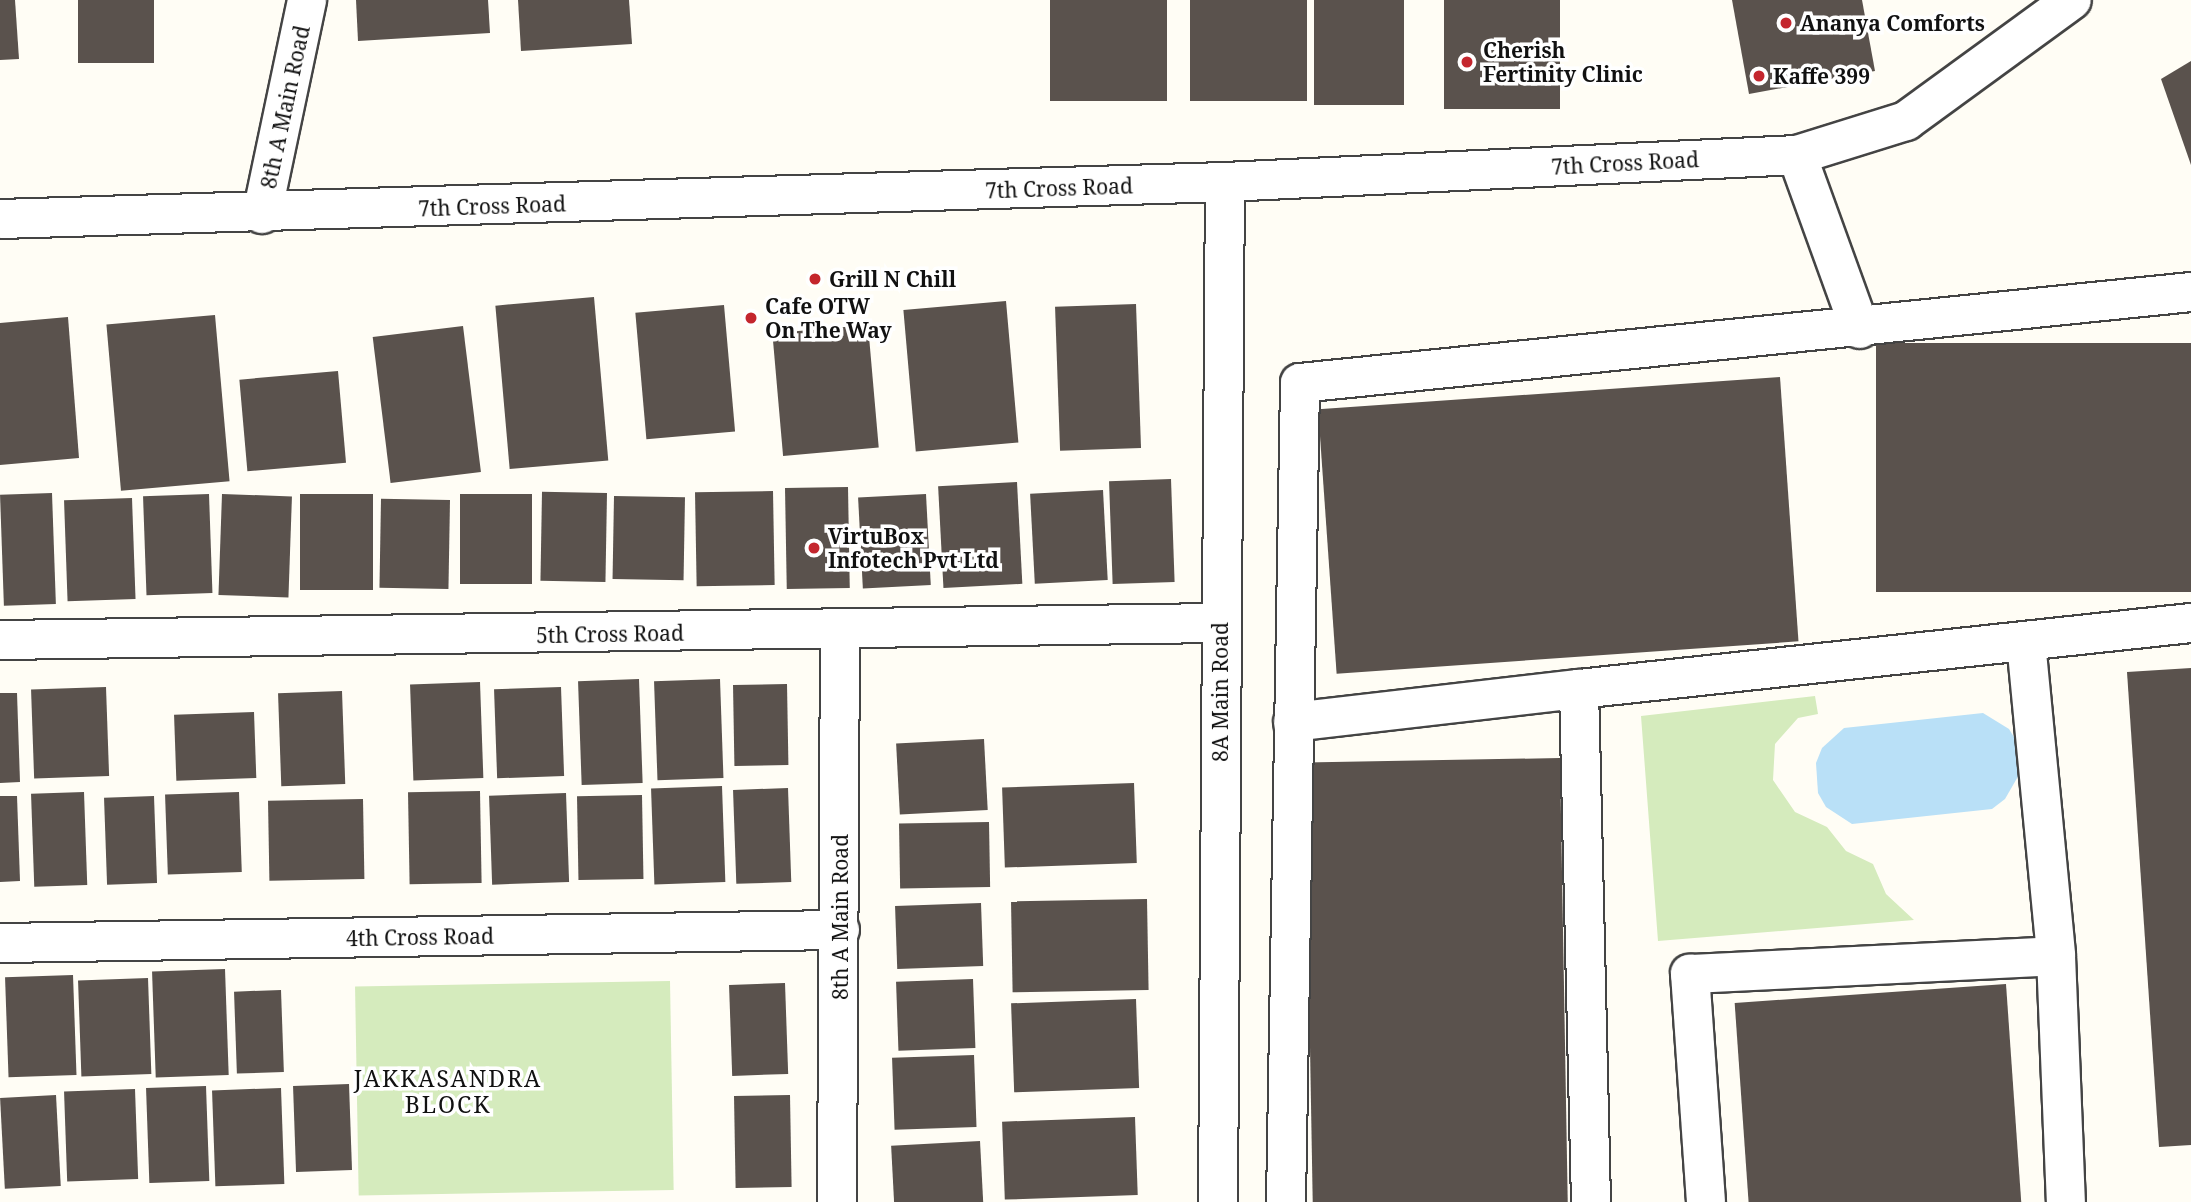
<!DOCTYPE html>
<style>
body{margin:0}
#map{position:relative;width:2191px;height:1202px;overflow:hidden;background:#fffdf5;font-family:"Noto Serif",serif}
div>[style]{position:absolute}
.green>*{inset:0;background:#d5ebbd;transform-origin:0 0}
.water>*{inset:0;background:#b9e0f7}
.building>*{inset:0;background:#5a524d;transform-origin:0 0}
.roads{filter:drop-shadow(2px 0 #444) drop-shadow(-2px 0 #444) drop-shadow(0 2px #444) drop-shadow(0 -2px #444)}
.minor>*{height:38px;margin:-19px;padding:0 19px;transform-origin:19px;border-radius:19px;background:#fff}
.tertiary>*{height:38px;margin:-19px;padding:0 19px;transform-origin:19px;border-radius:19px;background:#fff}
.dots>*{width:19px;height:19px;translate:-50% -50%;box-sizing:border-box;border:4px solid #fff;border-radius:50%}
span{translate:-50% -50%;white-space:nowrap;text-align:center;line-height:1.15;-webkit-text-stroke:7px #fff;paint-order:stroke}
.poi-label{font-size:21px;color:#111;font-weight:700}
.left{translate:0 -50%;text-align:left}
.street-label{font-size:21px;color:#111}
.neighbourhood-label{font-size:23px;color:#111;letter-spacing:2px}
</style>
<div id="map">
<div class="green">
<div style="clip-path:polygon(1815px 696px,1818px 714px,1798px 718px,1775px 744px,1773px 780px,1795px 812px,1827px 827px,1846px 851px,1873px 864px,1886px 894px,1914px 920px,1658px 941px,1641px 716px)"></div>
<div style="left:670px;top:981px;width:209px;height:315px;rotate:89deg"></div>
</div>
<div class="water">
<div style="clip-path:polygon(1983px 713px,2009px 729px,2017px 742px,2020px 773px,2005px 799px,1992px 809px,1852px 824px,1826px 807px,1818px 793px,1816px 763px,1822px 748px,1844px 728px)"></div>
</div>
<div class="building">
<div style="clip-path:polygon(0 0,15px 0,19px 59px,0 60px)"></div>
<div style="left:78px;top:0;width:76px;height:63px"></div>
<div style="clip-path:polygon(356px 0,488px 0,490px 33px,358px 41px)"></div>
<div style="clip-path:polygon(518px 0,629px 0,632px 44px,521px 51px)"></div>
<div style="left:1050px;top:0;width:117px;height:101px"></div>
<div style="left:1190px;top:0;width:117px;height:101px"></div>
<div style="left:1314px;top:0;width:90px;height:105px"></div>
<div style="left:1444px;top:0;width:116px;height:109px"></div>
<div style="clip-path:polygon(1732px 0,1862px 0,1875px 71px,1749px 94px)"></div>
<div style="clip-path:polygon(2191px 61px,2191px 165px,2161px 79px)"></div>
<div style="left:594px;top:297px;width:164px;height:99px;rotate:85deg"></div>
<div style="left:1006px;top:301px;width:142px;height:103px;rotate:85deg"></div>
<div style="left:1136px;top:304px;width:144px;height:81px;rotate:88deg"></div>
<div style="left:724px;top:305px;width:127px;height:89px;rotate:85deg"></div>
<div style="left:215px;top:315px;width:167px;height:109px;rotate:85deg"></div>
<div style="clip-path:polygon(68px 317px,79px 458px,0 465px,0 323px)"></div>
<div style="left:868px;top:325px;width:123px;height:96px;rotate:85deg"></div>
<div style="left:463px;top:326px;width:147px;height:91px;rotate:83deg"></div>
<div style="left:2191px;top:343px;width:249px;height:315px;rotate:90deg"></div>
<div style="left:338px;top:371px;width:92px;height:99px;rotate:85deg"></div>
<div style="left:1780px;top:377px;width:265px;height:463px;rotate:86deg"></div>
<div style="left:1171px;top:479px;width:103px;height:62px;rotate:88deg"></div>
<div style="left:1017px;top:482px;width:102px;height:79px;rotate:87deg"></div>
<div style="left:848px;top:487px;width:101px;height:63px;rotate:89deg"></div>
<div style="left:1103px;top:490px;width:90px;height:73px;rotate:87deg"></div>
<div style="left:773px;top:491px;width:94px;height:78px;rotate:89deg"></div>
<div style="left:52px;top:493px;width:111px;height:52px;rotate:88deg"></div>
<div style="left:607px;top:493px;width:89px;height:65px;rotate:91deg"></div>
<div style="left:209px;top:494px;width:99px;height:66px;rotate:88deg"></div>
<div style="left:222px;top:494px;width:70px;height:101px;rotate:2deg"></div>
<div style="left:300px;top:494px;width:73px;height:96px"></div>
<div style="left:460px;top:494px;width:72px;height:90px"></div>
<div style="left:926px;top:494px;width:91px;height:68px;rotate:87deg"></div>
<div style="left:614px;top:496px;width:71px;height:83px;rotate:1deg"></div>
<div style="left:132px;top:498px;width:101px;height:68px;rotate:88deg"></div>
<div style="left:450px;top:500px;width:89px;height:69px;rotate:91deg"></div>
<div style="clip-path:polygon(2191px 668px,2191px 1145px,2159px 1147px,2127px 672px)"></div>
<div style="left:639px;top:679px;width:104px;height:61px;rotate:88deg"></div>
<div style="left:720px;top:679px;width:99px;height:66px;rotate:88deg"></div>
<div style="left:480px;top:682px;width:96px;height:70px;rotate:88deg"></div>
<div style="left:787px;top:684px;width:81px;height:54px;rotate:89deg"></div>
<div style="left:106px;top:687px;width:89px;height:75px;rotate:88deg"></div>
<div style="left:561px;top:687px;width:89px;height:67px;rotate:88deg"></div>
<div style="left:342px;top:691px;width:93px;height:64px;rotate:88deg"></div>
<div style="clip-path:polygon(0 693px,17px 693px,20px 782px,0 783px)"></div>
<div style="left:254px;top:712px;width:66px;height:80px;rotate:88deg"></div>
<div style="left:984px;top:739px;width:71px;height:88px;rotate:87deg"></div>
<div style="left:1560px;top:758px;width:444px;height:255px;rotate:89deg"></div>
<div style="left:1134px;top:783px;width:80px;height:132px;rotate:88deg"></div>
<div style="left:722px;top:786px;width:96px;height:71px;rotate:88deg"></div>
<div style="left:788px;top:788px;width:94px;height:55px;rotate:88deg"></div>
<div style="left:480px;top:791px;width:92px;height:72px;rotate:89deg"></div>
<div style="left:84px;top:792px;width:93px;height:53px;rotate:88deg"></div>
<div style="left:239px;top:792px;width:80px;height:74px;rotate:88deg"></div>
<div style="left:566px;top:793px;width:89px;height:77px;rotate:88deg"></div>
<div style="left:642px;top:795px;width:84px;height:65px;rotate:89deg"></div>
<div style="clip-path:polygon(0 796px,17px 796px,20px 881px,0 882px)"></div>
<div style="left:154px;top:796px;width:87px;height:50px;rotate:88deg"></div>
<div style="left:363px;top:799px;width:80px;height:95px;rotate:89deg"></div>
<div style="left:989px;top:822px;width:65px;height:90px;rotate:89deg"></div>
<div style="left:1147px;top:899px;width:91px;height:136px;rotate:89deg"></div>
<div style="left:981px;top:903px;width:63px;height:86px;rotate:88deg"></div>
<div style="left:225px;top:969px;width:106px;height:73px;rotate:88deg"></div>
<div style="left:73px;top:975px;width:100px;height:68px;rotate:88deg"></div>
<div style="left:148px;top:978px;width:96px;height:70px;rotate:88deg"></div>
<div style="left:973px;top:979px;width:69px;height:77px;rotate:88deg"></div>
<div style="left:785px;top:983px;width:91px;height:56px;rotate:88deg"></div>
<div style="left:2006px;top:984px;width:219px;height:272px;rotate:86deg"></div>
<div style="left:281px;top:990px;width:82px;height:47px;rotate:88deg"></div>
<div style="left:1136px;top:999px;width:89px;height:125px;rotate:88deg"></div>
<div style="left:974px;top:1055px;width:72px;height:82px;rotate:88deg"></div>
<div style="left:349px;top:1084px;width:86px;height:56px;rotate:88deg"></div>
<div style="left:206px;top:1086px;width:95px;height:60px;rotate:88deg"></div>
<div style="left:281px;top:1088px;width:96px;height:69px;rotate:88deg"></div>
<div style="left:135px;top:1089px;width:90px;height:71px;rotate:88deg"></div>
<div style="left:56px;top:1095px;width:91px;height:56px;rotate:87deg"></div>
<div style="left:790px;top:1095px;width:92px;height:56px;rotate:89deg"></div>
<div style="left:1135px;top:1117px;width:78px;height:133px;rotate:88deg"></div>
<div style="left:980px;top:1141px;width:61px;height:89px;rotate:87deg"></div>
</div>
<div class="roads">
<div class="minor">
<div style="left:1797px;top:155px;width:185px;rotate:70.1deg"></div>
<div style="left:262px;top:214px;width:219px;rotate:-78.1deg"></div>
<div style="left:0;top:640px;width:1221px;rotate:-0.8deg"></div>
<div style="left:2026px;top:642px;width:315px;rotate:84.5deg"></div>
<div style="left:2056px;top:956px;width:246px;rotate:87.7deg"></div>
<div style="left:1293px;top:722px;width:288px;rotate:-6.6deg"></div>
<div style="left:0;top:943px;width:840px;rotate:-0.89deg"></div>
<div style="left:837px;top:1202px;width:570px;rotate:-89.7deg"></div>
<div style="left:1218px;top:1202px;width:1020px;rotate:-89.61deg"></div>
<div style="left:1286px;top:1202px;width:819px;rotate:-89.02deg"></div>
<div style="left:1300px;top:383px;width:896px;rotate:-5.83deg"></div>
<div style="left:1591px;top:1202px;width:513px;rotate:-91.34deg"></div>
<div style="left:1579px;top:689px;width:616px;rotate:-6.16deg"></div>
<div style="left:1706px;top:1202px;width:229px;rotate:-94deg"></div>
<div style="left:1690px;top:974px;width:366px;rotate:-2.8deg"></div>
</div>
<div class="tertiary">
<div style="left:0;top:219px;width:1226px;rotate:-1.73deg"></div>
<div style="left:1225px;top:182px;width:573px;rotate:-2.7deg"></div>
<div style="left:1797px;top:155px;width:114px;rotate:-17.3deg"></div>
<div style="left:1906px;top:121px;width:205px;rotate:-36.1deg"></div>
</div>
</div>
<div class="dots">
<div style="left:1786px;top:23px;background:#c4262e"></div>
<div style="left:1467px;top:62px;background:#c4262e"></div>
<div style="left:1759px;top:76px;background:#c4262e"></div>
<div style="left:815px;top:279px;background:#c4262e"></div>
<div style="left:751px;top:318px;background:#c4262e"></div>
<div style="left:814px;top:548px;background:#c4262e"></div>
</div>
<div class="poi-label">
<span class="left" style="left:1800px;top:23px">Ananya Comforts</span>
<span class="left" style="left:1483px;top:62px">Cherish<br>Fertinity Clinic</span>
<span class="left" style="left:1773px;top:76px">Kaffe 399</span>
<span class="left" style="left:829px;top:279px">Grill N Chill</span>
<span class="left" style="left:765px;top:318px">Cafe OTW<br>On The Way</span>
<span class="left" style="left:828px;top:548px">VirtuBox<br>Infotech Pvt Ltd</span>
</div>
<div class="street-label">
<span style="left:285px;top:107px;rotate:-78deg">8th A Main Road</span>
<span style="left:1625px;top:163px;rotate:-3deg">7th Cross Road</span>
<span style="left:1059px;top:188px;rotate:-2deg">7th Cross Road</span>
<span style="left:492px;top:206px;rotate:-2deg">7th Cross Road</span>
<span style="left:610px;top:634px;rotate:-1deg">5th Cross Road</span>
<span style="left:1220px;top:692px;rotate:-90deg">8A Main Road</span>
<span style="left:840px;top:917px;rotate:-90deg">8th A Main Road</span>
<span style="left:420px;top:937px;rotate:-1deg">4th Cross Road</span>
</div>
<div class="neighbourhood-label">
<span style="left:448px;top:1091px">JAKKASANDRA<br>BLOCK</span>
</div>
</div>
